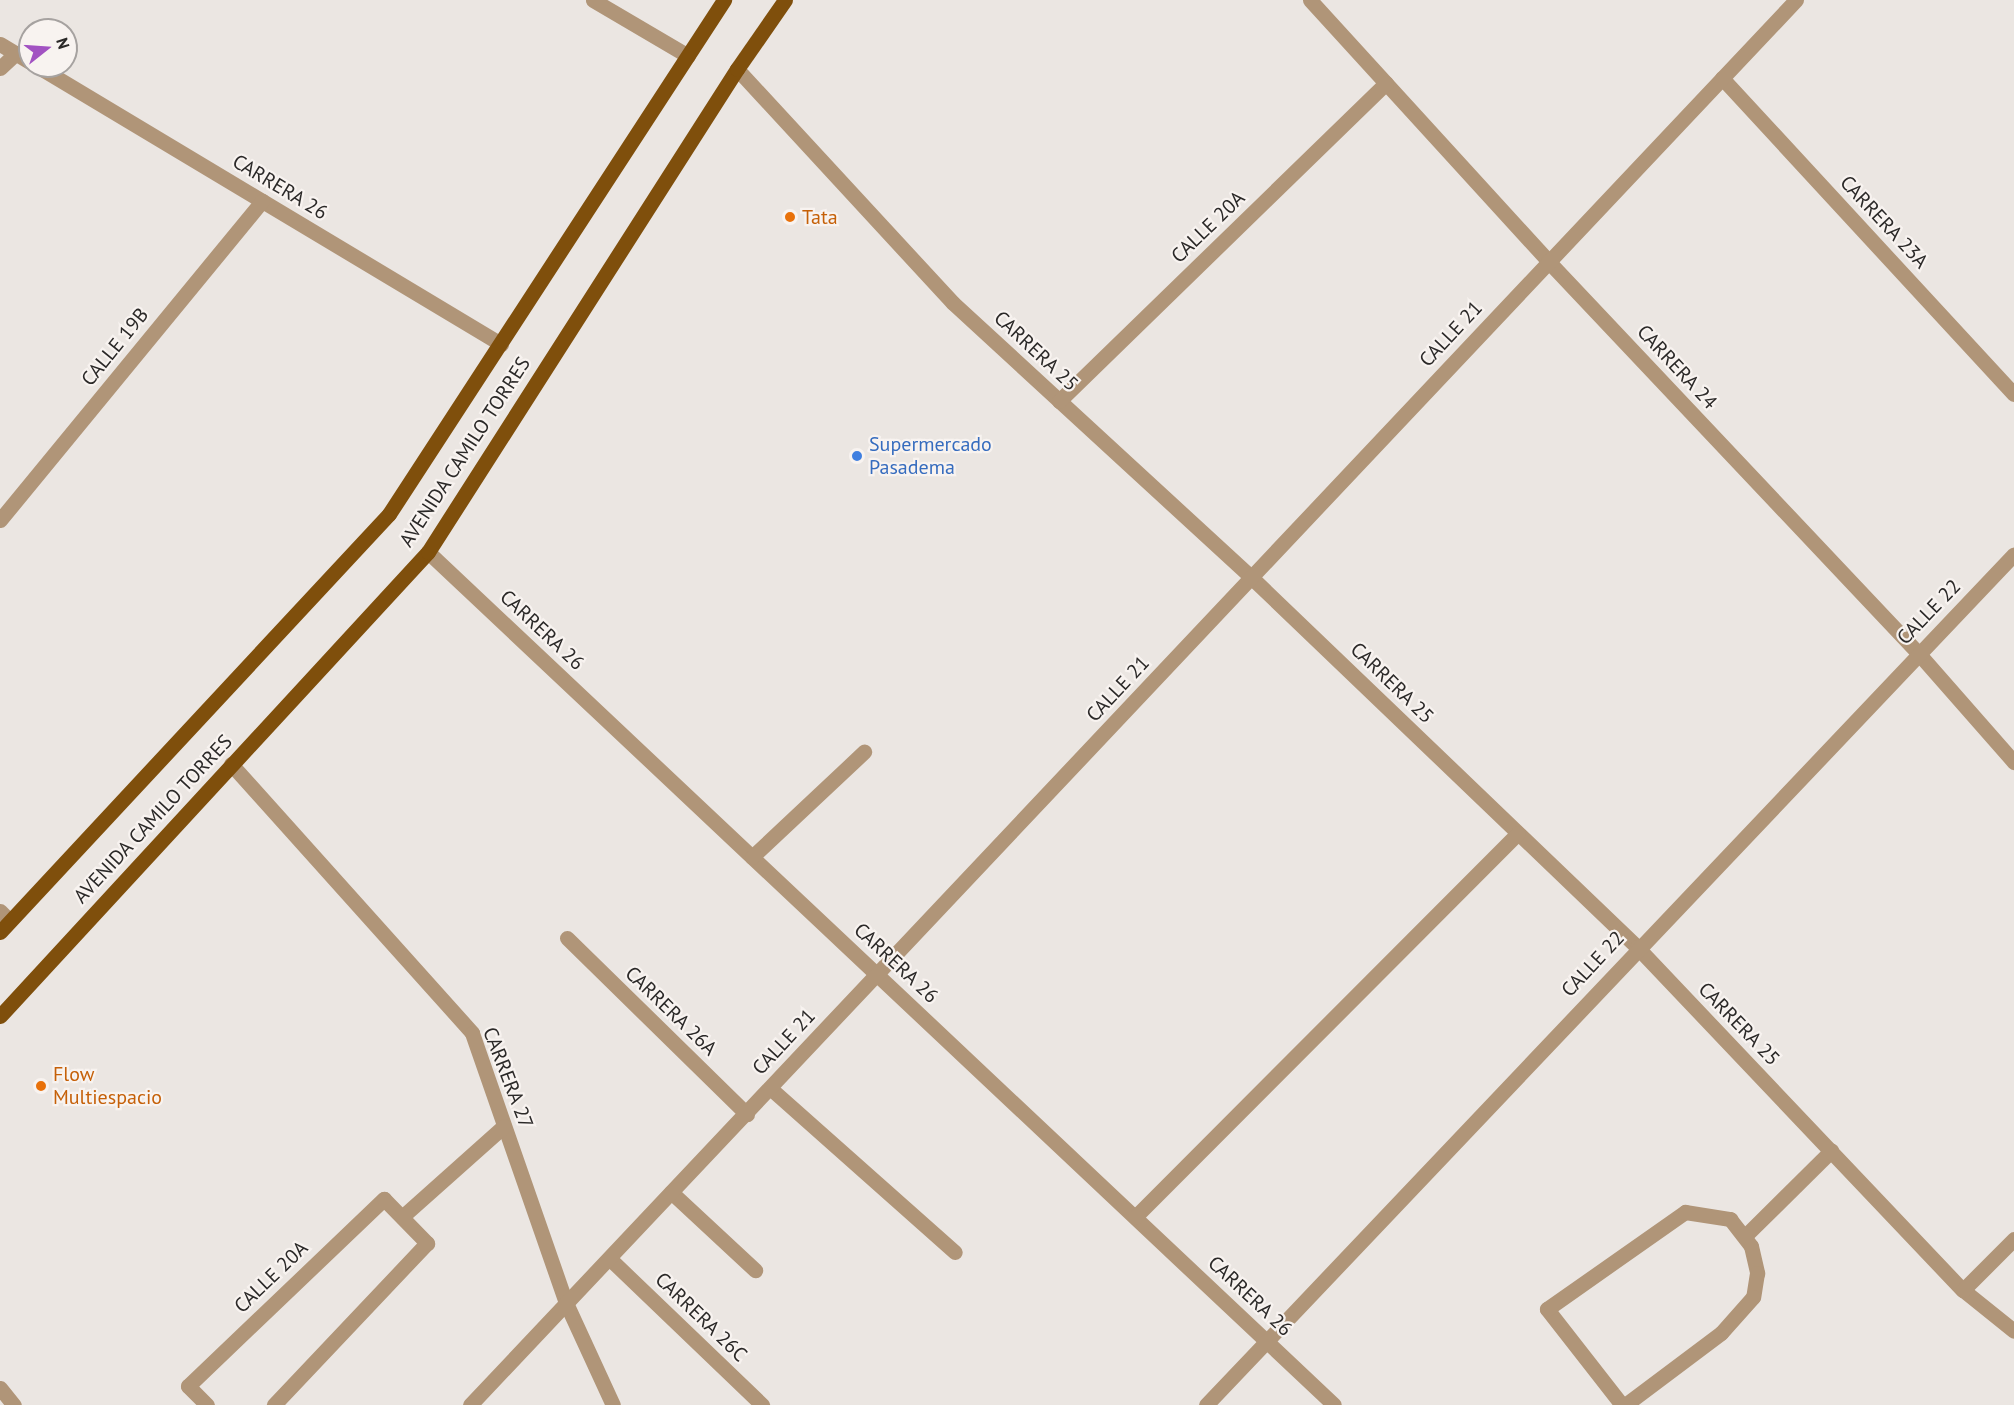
<!DOCTYPE html>
<style>
body{margin:0}
#map{position:relative;width:2014px;height:1405px;overflow:hidden;background:#ebe6e2;font-family:"PT Sans",sans-serif}
div>[style]{position:absolute}
.lane>*{height:15px;margin:-7.5px;padding:0 7.5px;transform-origin:7.5px;border-radius:7.5px;background:#b09578}
.street>*{height:15px;margin:-7.5px;padding:0 7.5px;transform-origin:7.5px;border-radius:7.5px;background:#b09578}
.primary>*{height:15px;margin:-7.5px;padding:0 7.5px;transform-origin:7.5px;border-radius:7.5px;background:#7f4f0c}
.dots>*{width:16px;height:16px;translate:-50% -50%;box-sizing:border-box;border:3px solid #f8f3f0;border-radius:50%}
span{translate:-50% -50%;white-space:nowrap;text-align:center;line-height:1.15;-webkit-text-stroke:4.5px #f8f3f0;paint-order:stroke}
.street-label{font-size:20px;color:#2b2928}
.food-label{font-size:20px;color:#c56008}
.left{translate:0 -50%;text-align:left}
.shop-label{font-size:20px;color:#366cbe}
.north{position:absolute;left:18px;top:18px;width:60px;height:60px;box-sizing:border-box;background:#f8f3f0;border:2px solid #a6a2a0;border-radius:50%;rotate:73deg;font-size:16px;font-weight:700;line-height:24px;text-align:center;color:#2b2928}
.north::after{content:'';display:block;margin:auto;width:21px;height:27px;background:#a252c2;clip-path:polygon(50% 0,100% 100%,50% 72%,0 100%)}
</style>
<div id="map">
<div class="lane">
<div style="left:1746px;top:1235px;width:120px;rotate:-44.7deg"></div>
<div style="left:0;top:1388px;width:22px;rotate:51deg"></div>
<div style="left:1622px;top:1405px;width:122px;rotate:-128deg"></div>
<div style="left:1547px;top:1309px;width:169px;rotate:-35.1deg"></div>
<div style="left:1685px;top:1212px;width:46px;rotate:8.8deg"></div>
<div style="left:1730px;top:1219px;width:34px;rotate:52deg"></div>
<div style="left:1751px;top:1246px;width:28px;rotate:77deg"></div>
<div style="left:1757px;top:1273px;width:24px;rotate:99deg"></div>
<div style="left:1753px;top:1297px;width:48px;rotate:131.6deg"></div>
<div style="left:1721px;top:1333px;width:120px;rotate:143.1deg"></div>
</div>
<div class="street">
<div style="left:593px;top:0;width:110px;rotate:30.5deg"></div>
<div style="left:1310px;top:0;width:353px;rotate:47.6deg"></div>
<div style="left:1548px;top:261px;width:540px;rotate:46.65deg"></div>
<div style="left:1919px;top:654px;width:144px;rotate:48.7deg"></div>
<div style="left:0;top:44px;width:35px;rotate:31deg"></div>
<div style="left:37px;top:66px;width:541px;rotate:30.93deg"></div>
<div style="left:0;top:68px;width:22px;rotate:-43deg"></div>
<div style="left:737px;top:69px;width:318px;rotate:47.3deg"></div>
<div style="left:953px;top:303px;width:406px;rotate:42.6deg"></div>
<div style="left:1252px;top:578px;width:533px;rotate:43.78deg"></div>
<div style="left:1637px;top:947px;width:473px;rotate:46.5deg"></div>
<div style="left:1963px;top:1290px;width:65px;rotate:38.8deg"></div>
<div style="left:1722px;top:78px;width:430px;rotate:47.3deg"></div>
<div style="left:1059px;top:401px;width:456px;rotate:-44.2deg"></div>
<div style="left:0;top:520px;width:413px;rotate:-50.6deg"></div>
<div style="left:428px;top:552px;width:1244px;rotate:43.27deg"></div>
<div style="left:231px;top:764px;width:361px;rotate:48.1deg"></div>
<div style="left:472px;top:1033px;width:286px;rotate:70.8deg"></div>
<div style="left:566px;top:1303px;width:112px;rotate:65.3deg"></div>
<div style="left:752px;top:857px;width:154px;rotate:-43.2deg"></div>
<div style="left:0;top:911px;width:13px;rotate:45deg"></div>
<div style="left:567px;top:938px;width:252px;rotate:44.4deg"></div>
<div style="left:770px;top:1088px;width:247px;rotate:41.6deg"></div>
<div style="left:671px;top:1192px;width:115px;rotate:42.9deg"></div>
<div style="left:403px;top:1216px;width:135px;rotate:-41.7deg"></div>
<div style="left:1135px;top:1217px;width:542px;rotate:-45.07deg"></div>
<div style="left:610px;top:1259px;width:211px;rotate:43.8deg"></div>
<div style="left:1963px;top:1290px;width:72px;rotate:-45deg"></div>
<div style="left:207px;top:1405px;width:27px;rotate:-135deg"></div>
<div style="left:188px;top:1386px;width:271px;rotate:-43.7deg"></div>
<div style="left:384px;top:1199px;width:62px;rotate:45.7deg"></div>
<div style="left:427px;top:1243px;width:223px;rotate:133.4deg"></div>
<div style="left:470px;top:1405px;width:1932px;rotate:-46.66deg"></div>
<div style="left:1206px;top:1405px;width:1173px;rotate:-46.48deg"></div>
</div>
<div class="primary">
<div style="left:0;top:932px;width:571px;rotate:-47.06deg"></div>
<div style="left:389px;top:514px;width:614px;rotate:-56.91deg"></div>
<div style="left:0;top:1016px;width:631px;rotate:-47.31deg"></div>
<div style="left:428px;top:552px;width:573px;rotate:-57.39deg"></div>
<div style="left:737px;top:69px;width:84px;rotate:-55.2deg"></div>
</div>
<div class="dots">
<div style="left:790px;top:217px;background:#e8710a"></div>
<div style="left:857px;top:456px;background:#3f7fe0"></div>
<div style="left:41px;top:1086px;background:#e8710a"></div>
</div>
<div class="street-label">
<span style="left:280px;top:187px;rotate:31deg">CARRERA 26</span>
<span style="left:1884px;top:222px;rotate:47deg">CARRERA 23A</span>
<span style="left:1208px;top:227px;rotate:-44deg">CALLE 20A</span>
<span style="left:1451px;top:334px;rotate:-47deg">CALLE 21</span>
<span style="left:115px;top:347px;rotate:-51deg">CALLE 19B</span>
<span style="left:1036px;top:351px;rotate:43deg">CARRERA 25</span>
<span style="left:1677px;top:367px;rotate:47deg">CARRERA 24</span>
<span style="left:465px;top:452px;rotate:-57deg">AVENIDA CAMILO TORRES</span>
<span style="left:1929px;top:612px;rotate:-46deg">CALLE 22</span>
<span style="left:542px;top:630px;rotate:43deg">CARRERA 26</span>
<span style="left:1392px;top:683px;rotate:44deg">CARRERA 25</span>
<span style="left:1118px;top:689px;rotate:-47deg">CALLE 21</span>
<span style="left:153px;top:819px;rotate:-47deg">AVENIDA CAMILO TORRES</span>
<span style="left:896px;top:963px;rotate:43deg">CARRERA 26</span>
<span style="left:1593px;top:964px;rotate:-47deg">CALLE 22</span>
<span style="left:671px;top:1011px;rotate:44deg">CARRERA 26A</span>
<span style="left:1739px;top:1024px;rotate:46deg">CARRERA 25</span>
<span style="left:784px;top:1042px;rotate:-47deg">CALLE 21</span>
<span style="left:508px;top:1078px;rotate:69deg">CARRERA 27</span>
<span style="left:271px;top:1277px;rotate:-44deg">CALLE 20A</span>
<span style="left:1250px;top:1296px;rotate:43deg">CARRERA 26</span>
<span style="left:701px;top:1317px;rotate:44deg">CARRERA 26C</span>
</div>
<div class="food-label">
<span class="left" style="left:802px;top:217px">Tata</span>
<span class="left" style="left:53px;top:1086px">Flow<br>Multiespacio</span>
</div>
<div class="shop-label">
<span class="left" style="left:869px;top:456px">Supermercado<br>Pasadema</span>
</div>
<div class="north">N</div>
</div>
